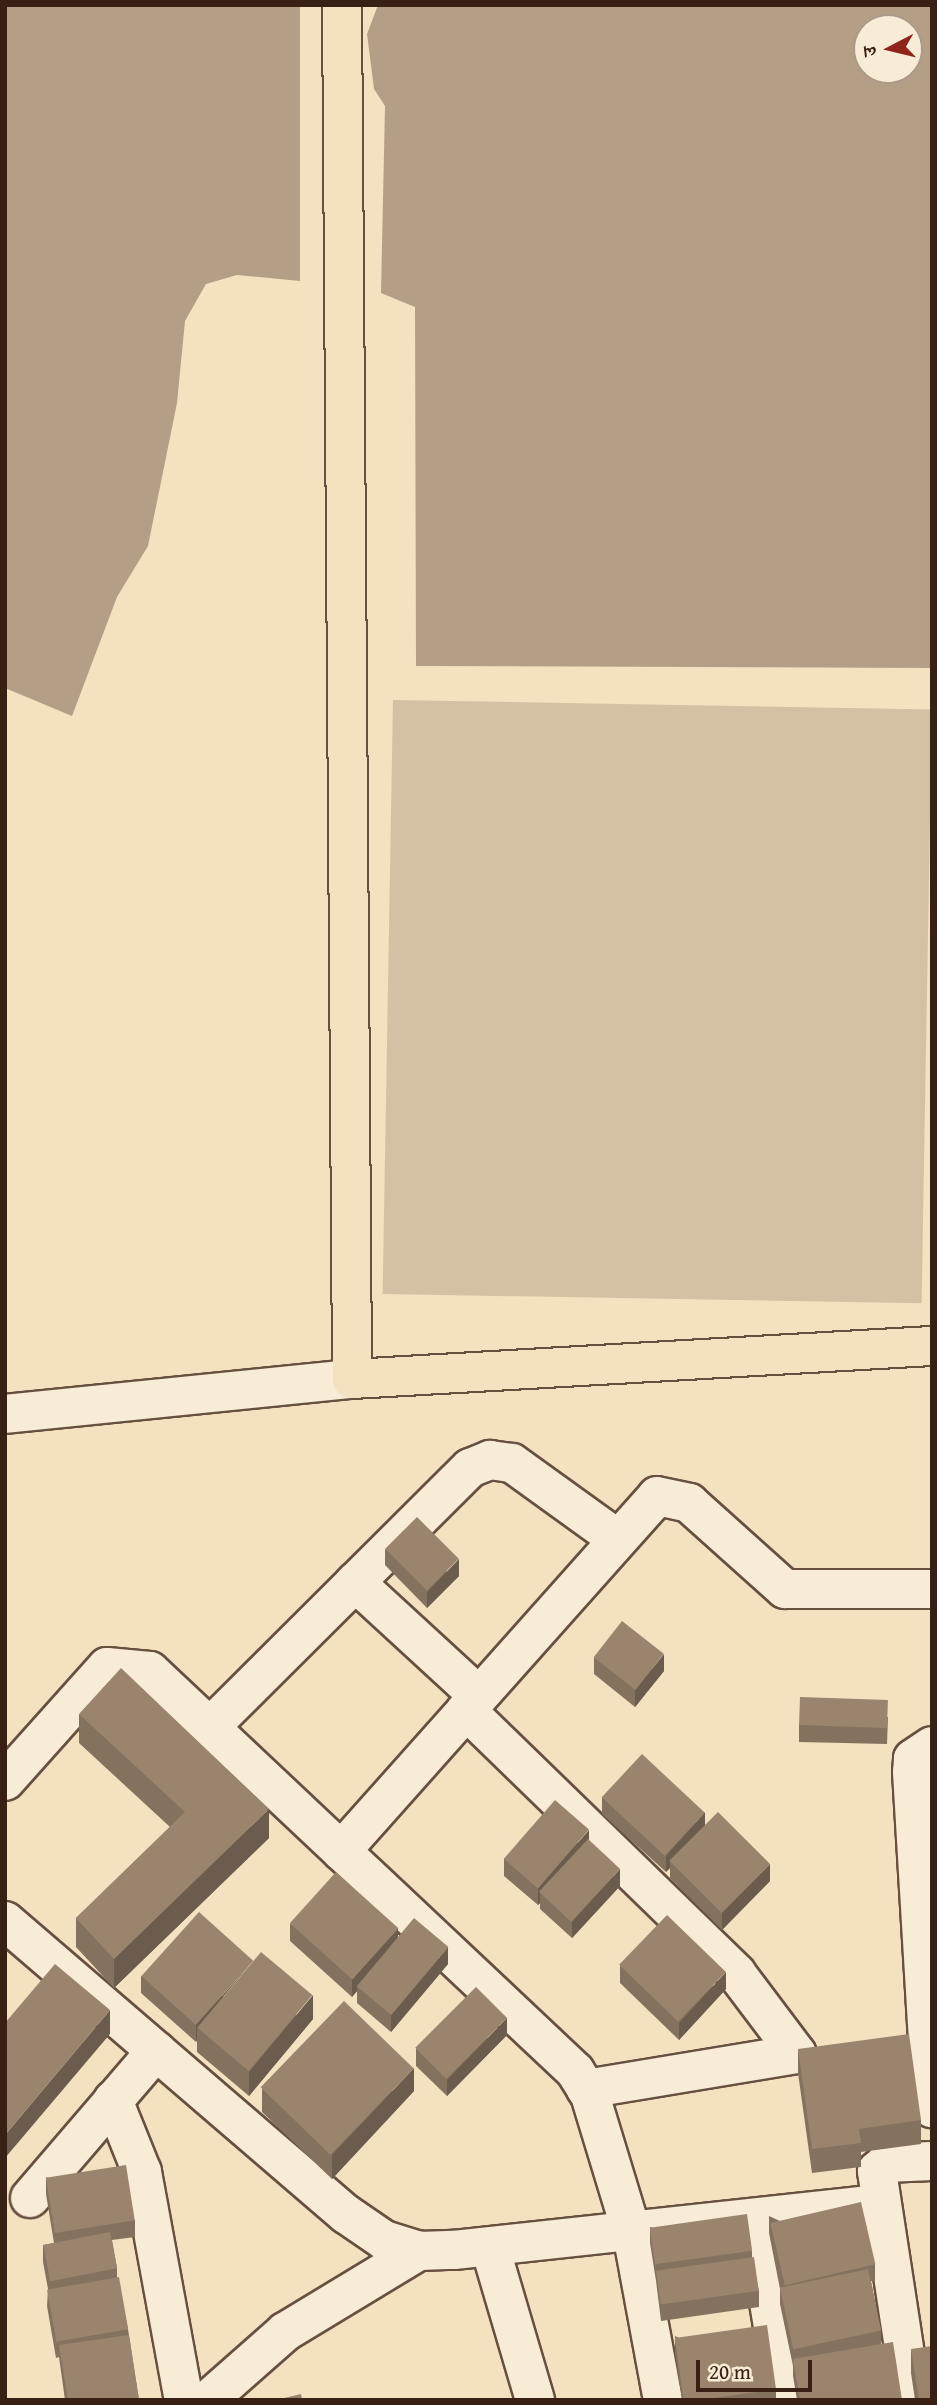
<!DOCTYPE html>
<meta charset="utf-8">
<style>
body{margin:0}
#map{position:relative;width:937px;height:2405px;overflow:hidden;background:#f4e1c0;font-family:"Gentium Book Plus","Noto Serif Devanagari",serif}
div>[style]{position:absolute}
.green>*{inset:0;background:#d4c0a3;transform-origin:0 0}
.water>*{inset:0;background:#b49f86}
.roads{filter:drop-shadow(2px 0 #675040) drop-shadow(-2px 0 #675040) drop-shadow(0 2px #675040) drop-shadow(0 -2px #675040)}
.minor>*{height:38px;margin:-19px;padding:0 19px;transform-origin:19px;border-radius:19px;background:#f8ecd6}
.major>*{height:38px;margin:-19px;padding:0 19px;transform-origin:19px;border-radius:19px;background:#f4e1c0}
.wall>*{inset:0;background:#84725f}
.shaded-wall>*{inset:0;background:#6c5c4d}
.building>*{inset:0;background:#9a846e;transform-origin:0 0}
span{translate:-50% -50%;white-space:nowrap;text-align:center;line-height:1.15;-webkit-text-stroke:5px #f8ecd6;paint-order:stroke}
.frame{position:absolute;inset:0;border:7px solid #382015;pointer-events:none}
.north{position:absolute;left:853px;top:14px;width:70px;height:70px;box-sizing:border-box;background:#f8ecd6;border:2px solid #ab9a89;border-radius:50%;rotate:263deg;font-size:19px;font-weight:700;line-height:28px;text-align:center;color:#382015}
.north::after{content:'';display:block;margin:auto;width:24px;height:32px;background:#8f2418;clip-path:polygon(50% 0,100% 100%,50% 72%,0 100%)}
.scale{position:absolute;left:696px;top:2360px;width:116px;height:32px;box-sizing:border-box;border:4px solid #382015;border-top:0;padding-left:9px;font-size:21px;line-height:24px;white-space:nowrap;color:#382015;-webkit-text-stroke:5px #f8ecd6;paint-order:stroke}
</style>
<div id="map">
<div class="green">
<div style="left:393px;top:700px;width:539px;height:594px;rotate:1deg"></div>
</div>
<div class="water">
<div style="clip-path:polygon(5px 5px,300px 5px,300px 281px,237px 275px,206px 284px,185px 321px,177px 403px,148px 546px,117px 597px,72px 716px,5px 688px)"></div>
<div style="clip-path:polygon(evenodd,378px 5px,932px 5px,932px 668px,416px 666px,415px 307px,381px 293px,385px 106px,374px 89px,367px 34px,378px 5px,867px 28px,909px 28px,909px 70px,867px 70px,867px 28px)"></div>
</div>
<div class="roads">
<div class="minor">
<div style="left:5px;top:1414px;width:349px;rotate:-5.8deg"></div>
<div style="left:355px;top:1582px;width:167px;rotate:42.6deg"></div>
<div style="left:466px;top:1710px;width:377px;rotate:44.2deg"></div>
<div style="left:736px;top:1973px;width:101px;rotate:53deg"></div>
<div style="left:797px;top:2054px;width:214px;rotate:170.6deg"></div>
<div style="left:210px;top:1727px;width:367px;rotate:-44.9deg"></div>
<div style="left:470px;top:1468px;width:22px;rotate:-22deg"></div>
<div style="left:490px;top:1460px;width:22px;rotate:8deg"></div>
<div style="left:512px;top:1463px;width:128px;rotate:35.8deg"></div>
<div style="left:932px;top:1746px;width:23px;rotate:146deg"></div>
<div style="left:913px;top:1759px;width:13px;rotate:94deg"></div>
<div style="left:912px;top:1772px;width:337px;rotate:86.6deg"></div>
<div style="left:5px;top:1781px;width:153px;rotate:-48.2deg"></div>
<div style="left:107px;top:1667px;width:43px;rotate:5.3deg"></div>
<div style="left:150px;top:1671px;width:584px;rotate:43.26deg"></div>
<div style="left:575px;top:2071px;width:28px;rotate:58deg"></div>
<div style="left:590px;top:2095px;width:144px;rotate:73.1deg"></div>
<div style="left:632px;top:2233px;width:170px;rotate:79.5deg"></div>
<div style="left:341px;top:1851px;width:475px;rotate:-48.3deg"></div>
<div style="left:657px;top:1496px;width:33px;rotate:12deg"></div>
<div style="left:689px;top:1503px;width:129px;rotate:41.9deg"></div>
<div style="left:785px;top:1589px;width:147px"></div>
<div style="left:5px;top:1921px;width:450px;rotate:40.7deg"></div>
<div style="left:346px;top:2214px;width:46px;rotate:34.4deg"></div>
<div style="left:384px;top:2240px;width:37px;rotate:17deg"></div>
<div style="left:419px;top:2251px;width:35px;rotate:-2deg"></div>
<div style="left:454px;top:2250px;width:427px;rotate:-6.2deg"></div>
<div style="left:113px;top:2100px;width:78px;rotate:68.1deg"></div>
<div style="left:142px;top:2172px;width:232px;rotate:79.6deg"></div>
<div style="left:30px;top:2198px;width:194px;rotate:-49.4deg"></div>
<div style="left:755px;top:2218px;width:184px;rotate:80.6deg"></div>
<div style="left:490px;top:2247px;width:159px;rotate:73.6deg"></div>
<div style="left:208px;top:2400px;width:103px;rotate:-41.4deg"></div>
<div style="left:285px;top:2332px;width:157px;rotate:-31.2deg"></div>
<div style="left:912px;top:2400px;width:232px;rotate:-98.7deg"></div>
<div style="left:877px;top:2171px;width:12px;rotate:-42deg"></div>
<div style="left:886px;top:2163px;width:46px;rotate:-2.5deg"></div>
</div>
<div class="major">
<div style="left:342px;top:5px;width:1374px;rotate:89.58deg"></div>
<div style="left:352px;top:1379px;width:581px;rotate:-3.26deg"></div>
</div>
</div>
<div class="wall">
<div style="clip-path:polygon(385px 1549px,459px 1576px,427px 1608px,385px 1565px)"></div>
<div style="clip-path:polygon(594px 1658px,664px 1671px,635px 1707px,594px 1674px)"></div>
<div style="clip-path:polygon(79px 1714px,269px 1838px,114px 1988px,76px 1947px,76px 1918px,170px 1827px,79px 1743px)"></div>
<div style="clip-path:polygon(888px 1717px,887px 1744px,799px 1742px,799px 1725px)"></div>
<div style="clip-path:polygon(602px 1797px,705px 1825px,770px 1881px,722px 1930px,670px 1878px,670px 1868px,666px 1872px,602px 1814px)"></div>
<div style="clip-path:polygon(589px 1840px,620px 1886px,572px 1938px,540px 1909px,540px 1903px,538px 1905px,504px 1876px,504px 1859px)"></div>
<div style="clip-path:polygon(290px 1924px,398px 1937px,448px 1964px,391px 2032px,357px 2003px,357px 1991px,352px 1997px,290px 1941px)"></div>
<div style="clip-path:polygon(620px 1966px,726px 1989px,679px 2040px,620px 1983px)"></div>
<div style="clip-path:polygon(141px 1976px,313px 2019px,249px 2096px,197px 2052px,197px 2040px,196px 2042px,141px 1993px)"></div>
<div style="clip-path:polygon(507px 2035px,447px 2096px,416px 2066px,416px 2049px)"></div>
<div style="clip-path:polygon(798px 2049px,921px 2120px,921px 2144px,861px 2152px,861px 2167px,812px 2173px,798px 2073px)"></div>
<div style="clip-path:polygon(262px 2088px,414px 2091px,332px 2179px,262px 2112px)"></div>
<div style="clip-path:polygon(46px 2177px,135px 2220px,135px 2237px,112px 2240px,117px 2268px,117px 2277px,128px 2329px,139px 2400px,65px 2400px,59px 2357px,56px 2358px,47px 2306px,48px 2289px,43px 2262px,43px 2245px,54px 2243px,46px 2194px)"></div>
<div style="clip-path:polygon(769px 2216px,875px 2264px,875px 2281px,871px 2281px,881px 2331px,881px 2344px,902px 2400px,797px 2400px,793px 2376px,793px 2366px,780px 2304px,780px 2289px,769px 2233px)"></div>
<div style="clip-path:polygon(650px 2227px,752px 2251px,752px 2258px,759px 2291px,759px 2307px,661px 2321px,656px 2281px,650px 2243px)"></div>
<div style="clip-path:polygon(675px 2336px,776px 2389px,776px 2400px,682px 2400px,675px 2353px)"></div>
<div style="clip-path:polygon(911px 2349px,932px 2400px,915px 2400px,911px 2373px)"></div>
</div>
<div class="shaded-wall">
<div style="clip-path:polygon(459px 1559px,459px 1576px,427px 1608px,427px 1592px)"></div>
<div style="clip-path:polygon(664px 1654px,664px 1671px,635px 1707px,635px 1690px)"></div>
<div style="clip-path:polygon(269px 1809px,269px 1838px,114px 1988px,114px 1959px)"></div>
<div style="clip-path:polygon(705px 1812px,705px 1828px,670px 1861px,670px 1868px,666px 1872px,666px 1856px)"></div>
<div style="clip-path:polygon(589px 1830px,589px 1847px,540px 1892px,540px 1903px,538px 1905px,538px 1888px)"></div>
<div style="clip-path:polygon(770px 1864px,770px 1881px,722px 1930px,722px 1913px)"></div>
<div style="clip-path:polygon(620px 1869px,620px 1886px,572px 1938px,572px 1922px)"></div>
<div style="clip-path:polygon(398px 1928px,398px 1944px,357px 1986px,357px 1991px,352px 1997px,352px 1980px)"></div>
<div style="clip-path:polygon(448px 1947px,448px 1964px,391px 2032px,391px 2015px)"></div>
<div style="clip-path:polygon(253px 1961px,197px 2028px,197px 2040px,196px 2042px,196px 2025px)"></div>
<div style="clip-path:polygon(726px 1972px,726px 1989px,679px 2040px,679px 2023px)"></div>
<div style="clip-path:polygon(313px 1995px,313px 2019px,249px 2096px,249px 2072px)"></div>
<div style="clip-path:polygon(110px 2010px,110px 2034px,5px 2158px,5px 2135px)"></div>
<div style="clip-path:polygon(507px 2018px,507px 2035px,447px 2096px,447px 2080px)"></div>
<div style="clip-path:polygon(414px 2068px,414px 2091px,332px 2179px,332px 2155px)"></div>
</div>
<div class="building">
<div style="left:417px;top:1517px;width:59px;height:45px;rotate:45deg"></div>
<div style="left:622px;top:1621px;width:53px;height:46px;rotate:38deg"></div>
<div style="clip-path:polygon(121px 1668px,269px 1809px,114px 1959px,76px 1918px,185px 1812px,79px 1714px)"></div>
<div style="left:800px;top:1697px;width:88px;height:28px;rotate:2deg"></div>
<div style="left:642px;top:1754px;width:86px;height:59px;rotate:43deg"></div>
<div style="left:555px;top:1800px;width:45px;height:78px;rotate:41deg"></div>
<div style="left:718px;top:1812px;width:74px;height:69px;rotate:45deg"></div>
<div style="left:588px;top:1839px;width:44px;height:72px;rotate:43deg"></div>
<div style="left:336px;top:1872px;width:84px;height:69px;rotate:42deg"></div>
<div style="left:199px;top:1912px;width:73px;height:86px;rotate:42deg"></div>
<div style="left:667px;top:1915px;width:82px;height:69px;rotate:44deg"></div>
<div style="left:414px;top:1918px;width:45px;height:89px;rotate:40deg"></div>
<div style="left:261px;top:1952px;width:67px;height:99px;rotate:40deg"></div>
<div style="clip-path:polygon(55px 1964px,110px 2010px,5px 2135px,5px 2023px)"></div>
<div style="left:476px;top:1987px;width:44px;height:86px;rotate:45deg"></div>
<div style="left:344px;top:2001px;width:97px;height:120px;rotate:44deg"></div>
<div style="clip-path:polygon(909px 2034px,921px 2120px,859px 2129px,861px 2143px,812px 2149px,798px 2049px)"></div>
<div style="left:126px;top:2165px;width:56px;height:81px;rotate:81deg"></div>
<div style="left:861px;top:2202px;width:64px;height:93px;rotate:77deg"></div>
<div style="left:747px;top:2214px;width:37px;height:98px;rotate:82deg"></div>
<div style="left:110px;top:2232px;width:37px;height:68px;rotate:79deg"></div>
<div style="left:754px;top:2257px;width:34px;height:99px;rotate:82deg"></div>
<div style="left:868px;top:2269px;width:63px;height:90px;rotate:78deg"></div>
<div style="left:119px;top:2277px;width:53px;height:73px;rotate:80deg"></div>
<div style="left:767px;top:2325px;width:65px;height:93px;rotate:82deg"></div>
<div style="clip-path:polygon(129px 2335px,139px 2400px,68px 2400px,59px 2345px)"></div>
<div style="clip-path:polygon(893px 2342px,902px 2400px,800px 2400px,793px 2359px)"></div>
<div style="clip-path:polygon(932px 2346px,932px 2400px,919px 2400px,911px 2349px)"></div>
<div style="clip-path:polygon(301px 2394px,302px 2400px,276px 2400px)"></div>
</div>
<div class="frame"></div>
<div class="north">उ</div>
<div class="scale">20 m</div>
</div>
